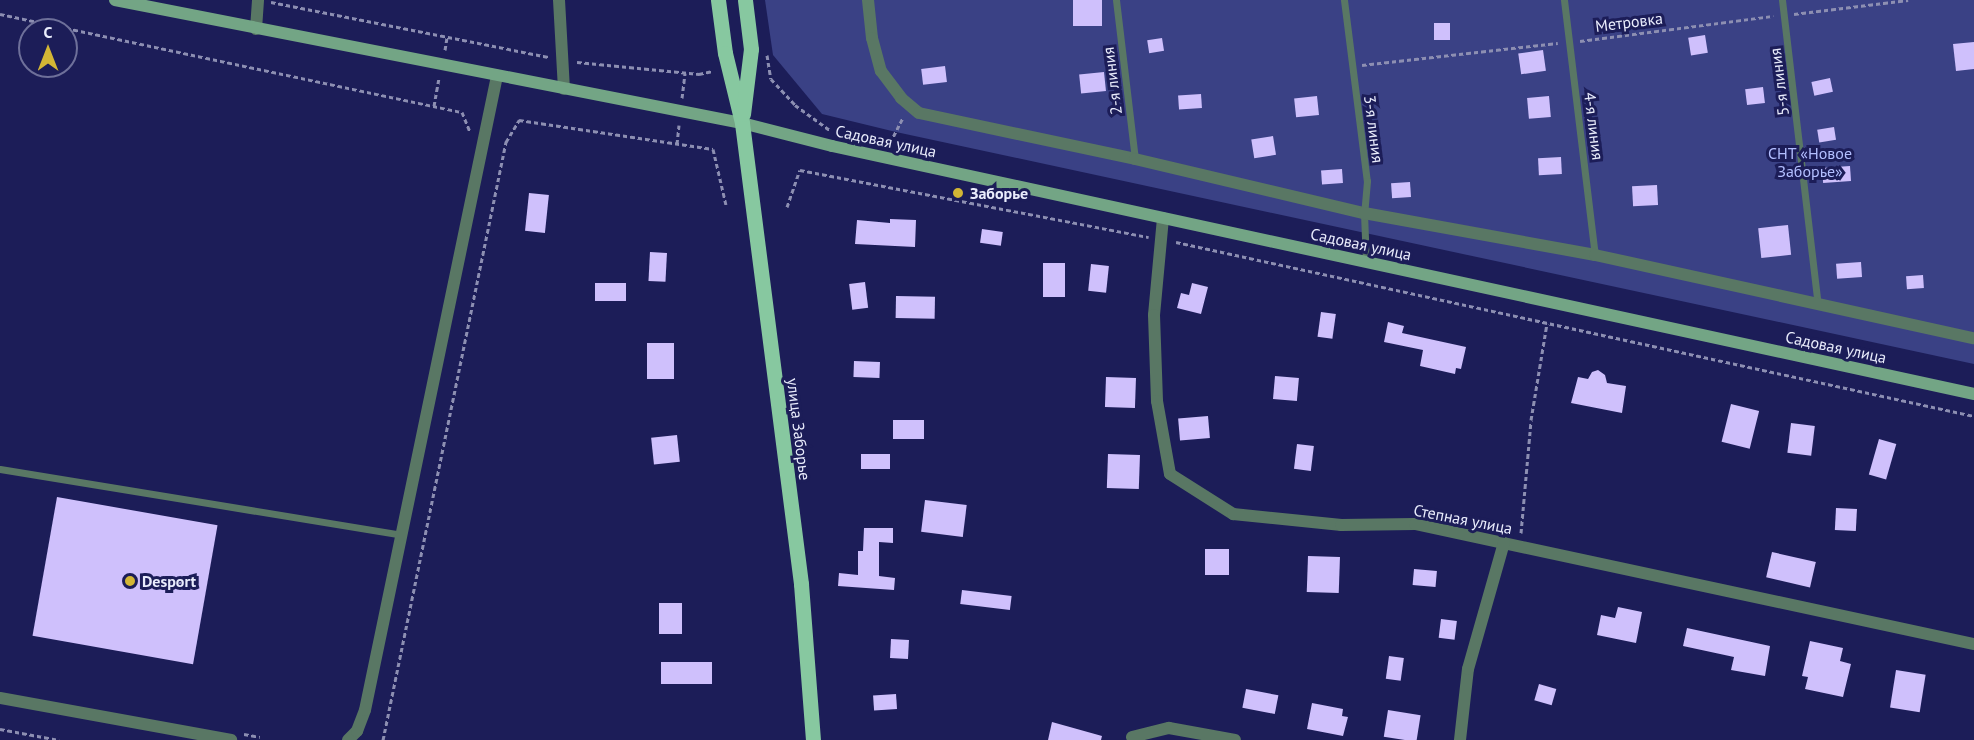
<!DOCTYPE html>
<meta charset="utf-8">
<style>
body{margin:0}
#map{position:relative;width:1974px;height:740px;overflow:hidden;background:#1c1d58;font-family:"PT Sans",sans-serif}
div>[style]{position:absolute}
.green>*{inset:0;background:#3a4185}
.building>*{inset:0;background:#cfc0fc;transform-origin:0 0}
.path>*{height:3px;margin-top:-1.5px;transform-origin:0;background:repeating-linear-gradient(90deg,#8d8fb2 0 4.5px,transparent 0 7.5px)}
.lane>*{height:7px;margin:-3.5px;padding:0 3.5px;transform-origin:3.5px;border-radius:3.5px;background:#597764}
.street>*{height:12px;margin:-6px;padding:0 6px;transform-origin:6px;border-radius:6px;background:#597764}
.secondary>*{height:12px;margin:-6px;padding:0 6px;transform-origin:6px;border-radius:6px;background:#73a585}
.primary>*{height:15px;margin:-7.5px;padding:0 7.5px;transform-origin:7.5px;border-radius:7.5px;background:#87c8a0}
.dots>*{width:16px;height:16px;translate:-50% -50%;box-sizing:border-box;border:3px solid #1c1d58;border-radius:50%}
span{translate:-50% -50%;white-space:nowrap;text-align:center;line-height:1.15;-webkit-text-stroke:6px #1c1d58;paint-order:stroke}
.street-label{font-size:16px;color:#e9ecfc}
.park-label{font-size:16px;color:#b3bfff}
.poi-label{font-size:16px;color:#e9ecfc;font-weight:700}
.left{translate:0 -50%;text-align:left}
.north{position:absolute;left:18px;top:18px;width:60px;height:60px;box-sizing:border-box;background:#1c1d58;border:2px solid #6e709a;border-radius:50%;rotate:0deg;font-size:16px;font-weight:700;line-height:24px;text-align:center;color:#e9ecfc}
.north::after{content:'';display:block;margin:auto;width:21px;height:27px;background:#d3b635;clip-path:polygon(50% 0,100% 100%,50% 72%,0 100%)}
</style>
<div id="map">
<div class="green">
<div style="clip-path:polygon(765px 0,1974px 0,1974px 364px,896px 132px,822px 114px,773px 55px)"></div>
</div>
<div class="building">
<div style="left:1073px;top:0;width:29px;height:26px"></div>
<div style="left:1434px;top:23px;width:16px;height:17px"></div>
<div style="left:1705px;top:35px;width:18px;height:17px;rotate:81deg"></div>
<div style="left:1162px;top:38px;width:13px;height:15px;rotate:81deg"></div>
<div style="clip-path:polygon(1974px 42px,1974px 69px,1956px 71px,1953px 44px)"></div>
<div style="left:1543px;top:50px;width:21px;height:25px;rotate:82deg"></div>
<div style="left:945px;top:66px;width:16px;height:24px;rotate:83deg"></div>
<div style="left:1104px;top:72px;width:19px;height:25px;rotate:84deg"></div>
<div style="left:1830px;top:78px;width:14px;height:19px;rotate:78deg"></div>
<div style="left:1763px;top:87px;width:16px;height:18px;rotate:83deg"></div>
<div style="left:1201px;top:94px;width:14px;height:23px;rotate:86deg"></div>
<div style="left:1317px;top:96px;width:19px;height:23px;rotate:84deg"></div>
<div style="left:1549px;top:96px;width:21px;height:22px;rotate:85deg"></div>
<div style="left:1834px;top:127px;width:13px;height:17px;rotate:81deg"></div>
<div style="left:1273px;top:136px;width:19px;height:22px;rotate:81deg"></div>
<div style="left:1561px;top:157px;width:17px;height:23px;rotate:87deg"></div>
<div style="left:1850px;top:166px;width:15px;height:28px;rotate:86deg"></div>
<div style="left:1342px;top:169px;width:14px;height:21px;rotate:86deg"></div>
<div style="left:1410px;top:182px;width:15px;height:19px;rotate:86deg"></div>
<div style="left:1657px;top:185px;width:20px;height:25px;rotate:87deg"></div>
<div style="left:529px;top:193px;width:20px;height:38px;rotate:6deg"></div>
<div style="clip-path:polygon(890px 219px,916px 220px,915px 247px,855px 244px,857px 220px,890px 223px)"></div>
<div style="left:1788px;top:225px;width:30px;height:30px;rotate:84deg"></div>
<div style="left:982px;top:229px;width:21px;height:14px;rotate:8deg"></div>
<div style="left:650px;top:252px;width:17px;height:29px;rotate:3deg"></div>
<div style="left:1861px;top:262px;width:15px;height:25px;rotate:86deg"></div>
<div style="left:1043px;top:263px;width:22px;height:34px"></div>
<div style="left:1091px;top:264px;width:18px;height:27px;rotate:6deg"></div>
<div style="left:1923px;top:275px;width:13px;height:17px;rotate:86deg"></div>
<div style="left:865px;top:282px;width:26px;height:16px;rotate:83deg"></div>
<div style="left:595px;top:283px;width:31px;height:18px"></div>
<div style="clip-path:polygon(1192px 283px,1208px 287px,1201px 314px,1177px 308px,1181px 293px,1189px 295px)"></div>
<div style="left:896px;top:296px;width:39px;height:22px;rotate:1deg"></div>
<div style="left:1321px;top:312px;width:15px;height:25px;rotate:8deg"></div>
<div style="clip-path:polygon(1388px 322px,1404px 326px,1402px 333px,1466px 347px,1461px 369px,1456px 368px,1455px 374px,1420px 366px,1423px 350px,1384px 342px)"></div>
<div style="left:647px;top:343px;width:27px;height:36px"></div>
<div style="left:854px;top:361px;width:26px;height:16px;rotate:2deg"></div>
<div style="clip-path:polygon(1598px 370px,1605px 375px,1607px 383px,1626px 386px,1622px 413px,1571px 403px,1578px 377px,1588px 379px,1592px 372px)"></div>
<div style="left:1275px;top:376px;width:24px;height:23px;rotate:5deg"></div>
<div style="left:1106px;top:377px;width:30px;height:30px;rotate:2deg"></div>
<div style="left:1731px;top:404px;width:29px;height:39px;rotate:14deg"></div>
<div style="left:1208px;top:416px;width:22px;height:30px;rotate:85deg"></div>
<div style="left:893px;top:420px;width:31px;height:19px"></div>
<div style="left:1791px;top:423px;width:24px;height:30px;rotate:7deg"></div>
<div style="left:677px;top:435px;width:27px;height:26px;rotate:84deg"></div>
<div style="left:1879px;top:439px;width:18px;height:37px;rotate:16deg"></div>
<div style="left:1297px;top:444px;width:17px;height:25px;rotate:7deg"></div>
<div style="left:890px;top:454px;width:15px;height:29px;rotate:90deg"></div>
<div style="left:1108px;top:454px;width:32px;height:34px;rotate:2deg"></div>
<div style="left:57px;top:497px;width:163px;height:141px;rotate:10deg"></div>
<div style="left:925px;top:500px;width:42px;height:32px;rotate:7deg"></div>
<div style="left:1836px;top:508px;width:21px;height:22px;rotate:3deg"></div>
<div style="clip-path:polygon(864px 528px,893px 528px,893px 543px,879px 542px,879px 576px,895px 578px,894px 590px,838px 586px,839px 573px,858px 575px,858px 551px,863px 551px)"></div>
<div style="left:1205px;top:549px;width:24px;height:26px"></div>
<div style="left:1772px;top:552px;width:45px;height:26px;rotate:13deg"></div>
<div style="left:1308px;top:556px;width:32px;height:36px;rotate:2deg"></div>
<div style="left:1414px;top:569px;width:23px;height:16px;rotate:5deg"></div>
<div style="left:962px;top:590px;width:50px;height:14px;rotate:7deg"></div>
<div style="left:659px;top:603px;width:23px;height:31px"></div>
<div style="clip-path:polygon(1618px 607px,1642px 612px,1636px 643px,1597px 635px,1601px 615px,1615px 618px)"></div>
<div style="left:1441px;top:619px;width:16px;height:19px;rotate:7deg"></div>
<div style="clip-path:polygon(1687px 628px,1770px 646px,1765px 676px,1731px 670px,1734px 657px,1683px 646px)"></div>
<div style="left:891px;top:639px;width:18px;height:19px;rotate:3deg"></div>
<div style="clip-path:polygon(1810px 641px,1843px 648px,1840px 661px,1851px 664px,1843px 697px,1805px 689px,1808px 677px,1802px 676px)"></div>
<div style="left:1389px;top:656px;width:15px;height:23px;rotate:8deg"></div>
<div style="left:661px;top:662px;width:51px;height:22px"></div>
<div style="left:1896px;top:670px;width:30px;height:38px;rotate:9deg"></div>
<div style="left:1539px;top:684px;width:18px;height:17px;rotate:16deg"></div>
<div style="left:1246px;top:689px;width:33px;height:19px;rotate:11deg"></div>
<div style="left:896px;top:694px;width:15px;height:23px;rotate:86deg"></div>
<div style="clip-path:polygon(1312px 703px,1343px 709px,1342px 716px,1348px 717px,1343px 736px,1307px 729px)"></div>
<div style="left:1388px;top:710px;width:33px;height:27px;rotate:9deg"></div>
<div style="clip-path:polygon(1052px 722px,1102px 736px,1101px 740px,1048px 740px)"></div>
</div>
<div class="path">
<div style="left:271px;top:2px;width:284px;rotate:11.2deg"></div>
<div style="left:0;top:14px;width:472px;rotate:12deg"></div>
<div style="left:462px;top:112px;width:22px;rotate:68deg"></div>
<div style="left:1794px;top:14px;width:115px;rotate:-7deg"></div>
<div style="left:1580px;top:41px;width:195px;rotate:-7.4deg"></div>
<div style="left:445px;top:50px;width:13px;rotate:-81deg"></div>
<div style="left:767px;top:55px;width:24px;rotate:81deg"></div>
<div style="left:771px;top:79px;width:35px;rotate:47deg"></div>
<div style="left:795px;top:105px;width:44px;rotate:35.8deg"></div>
<div style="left:577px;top:62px;width:123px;rotate:5.6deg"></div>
<div style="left:699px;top:74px;width:14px;rotate:-12deg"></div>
<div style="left:1362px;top:65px;width:197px;rotate:-6.4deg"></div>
<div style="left:682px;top:98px;width:25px;rotate:-83deg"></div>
<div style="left:434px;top:106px;width:29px;rotate:-80deg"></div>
<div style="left:890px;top:143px;width:29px;rotate:-63deg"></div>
<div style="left:677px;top:144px;width:19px;rotate:-84deg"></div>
<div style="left:787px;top:207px;width:39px;rotate:-71deg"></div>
<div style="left:800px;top:170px;width:355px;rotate:10.9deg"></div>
<div style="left:1176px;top:242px;width:817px;rotate:12.3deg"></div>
<div style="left:1521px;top:533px;width:113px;rotate:-84.9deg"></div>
<div style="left:1531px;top:420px;width:98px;rotate:-80.6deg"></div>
<div style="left:0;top:729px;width:60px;rotate:10.6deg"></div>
<div style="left:244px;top:734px;width:16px;rotate:11deg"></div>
<div style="left:383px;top:740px;width:611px;rotate:-78.38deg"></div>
<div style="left:506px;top:142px;width:26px;rotate:-59deg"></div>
<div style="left:519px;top:120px;width:196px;rotate:8.5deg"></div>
<div style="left:713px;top:149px;width:57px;rotate:76.9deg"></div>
</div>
<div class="lane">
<div style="left:1116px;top:0;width:160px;rotate:83.2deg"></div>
<div style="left:1344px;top:0;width:182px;rotate:82.8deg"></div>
<div style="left:1367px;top:181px;width:32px;rotate:95deg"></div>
<div style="left:1364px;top:213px;width:49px;rotate:87.7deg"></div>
<div style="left:1564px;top:0;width:257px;rotate:83.1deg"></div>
<div style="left:1782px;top:0;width:307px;rotate:83.3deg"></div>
<div style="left:0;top:469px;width:406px;rotate:9.3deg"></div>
</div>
<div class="street">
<div style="left:559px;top:0;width:89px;rotate:86.8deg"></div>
<div style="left:868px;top:0;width:38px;rotate:84deg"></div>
<div style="left:872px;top:38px;width:34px;rotate:75deg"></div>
<div style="left:881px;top:71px;width:34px;rotate:53deg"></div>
<div style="left:901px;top:98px;width:23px;rotate:40deg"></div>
<div style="left:919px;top:113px;width:221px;rotate:12deg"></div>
<div style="left:1135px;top:159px;width:235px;rotate:13.3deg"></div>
<div style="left:1364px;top:213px;width:235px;rotate:10.3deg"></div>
<div style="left:1595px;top:255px;width:388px;rotate:12.4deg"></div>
<div style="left:256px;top:29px;width:29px;rotate:-86deg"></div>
<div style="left:1163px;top:218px;width:97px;rotate:95.3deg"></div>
<div style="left:1154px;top:315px;width:86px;rotate:88deg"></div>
<div style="left:1157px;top:401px;width:74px;rotate:79.9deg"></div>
<div style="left:1170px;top:474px;width:75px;rotate:32.4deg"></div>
<div style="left:1233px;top:514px;width:109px;rotate:5.8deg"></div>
<div style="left:1341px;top:525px;width:74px;rotate:-0.8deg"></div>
<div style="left:1415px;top:524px;width:572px;rotate:12.12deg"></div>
<div style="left:0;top:698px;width:235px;rotate:10.3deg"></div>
<div style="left:1132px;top:737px;width:38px;rotate:-14deg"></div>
<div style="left:1169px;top:728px;width:67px;rotate:10.3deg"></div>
<div style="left:348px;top:740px;width:13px;rotate:-45deg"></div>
<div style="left:357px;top:731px;width:22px;rotate:-69deg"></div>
<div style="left:365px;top:710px;width:648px;rotate:-78.24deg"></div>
<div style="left:1460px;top:740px;width:71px;rotate:-83.6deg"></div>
<div style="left:1468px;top:669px;width:131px;rotate:-74.1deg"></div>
</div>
<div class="secondary">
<div style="left:115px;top:0;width:639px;rotate:11.1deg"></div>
<div style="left:742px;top:123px;width:93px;rotate:14.3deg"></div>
<div style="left:832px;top:146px;width:1169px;rotate:12.25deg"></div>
</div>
<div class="primary">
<div style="left:718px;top:0;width:53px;rotate:82.5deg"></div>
<div style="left:725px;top:53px;width:72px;rotate:76.3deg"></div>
<div style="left:742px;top:123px;width:465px;rotate:82.7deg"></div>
<div style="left:801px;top:584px;width:156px;rotate:85.6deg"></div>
<div style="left:743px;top:114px;width:65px;rotate:-83deg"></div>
<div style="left:751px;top:49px;width:49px;rotate:-97deg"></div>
</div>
<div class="dots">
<div style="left:958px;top:193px;background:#d3b635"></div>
<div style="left:130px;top:581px;background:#d3b635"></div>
</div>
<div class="street-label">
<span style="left:1629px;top:22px;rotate:-7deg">Метровка</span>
<span style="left:1112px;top:81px;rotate:-97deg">2-я линия</span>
<span style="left:1779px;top:82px;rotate:-97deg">5-я линия</span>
<span style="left:1594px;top:126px;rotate:83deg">4-я линия</span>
<span style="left:1374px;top:129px;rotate:83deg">3-я линия</span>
<span style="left:886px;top:141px;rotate:12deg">Садовая улица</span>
<span style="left:1361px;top:244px;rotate:12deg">Садовая улица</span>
<span style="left:1836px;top:347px;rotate:12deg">Садовая улица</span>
<span style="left:799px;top:429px;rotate:83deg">улица Заборье</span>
<span style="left:1463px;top:519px;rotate:11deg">Степная улица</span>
</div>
<div class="park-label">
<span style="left:1810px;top:162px">СНТ «Новое<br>Заборье»</span>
</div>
<div class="poi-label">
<span class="left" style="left:970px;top:193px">Заборье</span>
<span class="left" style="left:142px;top:581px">Desport</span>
</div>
<div class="north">С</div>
</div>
